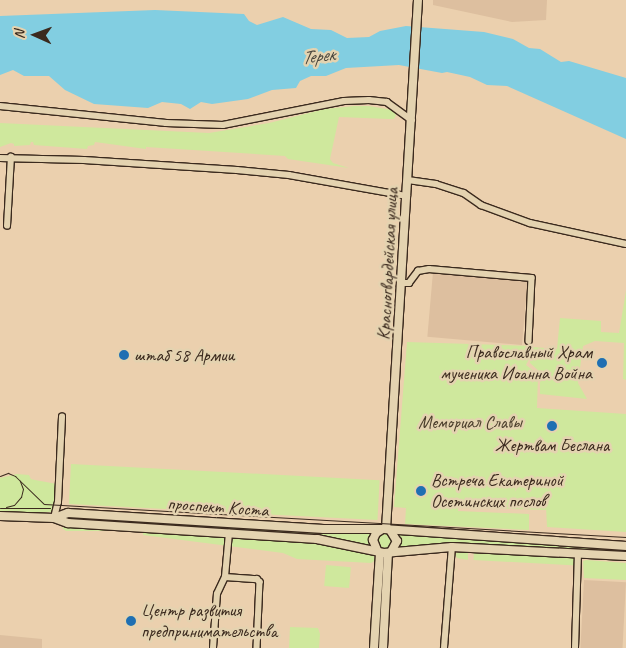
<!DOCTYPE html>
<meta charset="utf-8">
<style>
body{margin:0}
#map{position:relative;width:626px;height:648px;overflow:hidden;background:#ebd0ae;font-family:Caveat,sans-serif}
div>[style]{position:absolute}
.built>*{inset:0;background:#ddbf9f;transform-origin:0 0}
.green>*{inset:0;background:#cfe89d;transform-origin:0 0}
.round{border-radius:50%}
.water>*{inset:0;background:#82cee1}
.roads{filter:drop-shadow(1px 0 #3b2a1e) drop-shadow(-1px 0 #3b2a1e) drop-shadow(0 1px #3b2a1e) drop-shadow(0 -1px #3b2a1e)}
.minor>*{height:5.5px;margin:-2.75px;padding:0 2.75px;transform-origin:2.75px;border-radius:2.75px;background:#e4d3b0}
.major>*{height:8px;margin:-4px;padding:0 4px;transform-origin:4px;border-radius:4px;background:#e4d3b0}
.tram>*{height:1px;margin:-0.5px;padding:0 0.5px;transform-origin:0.5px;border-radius:0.5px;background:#3b2a1e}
.dots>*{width:14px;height:14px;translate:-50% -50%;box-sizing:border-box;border:2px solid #e4d3b0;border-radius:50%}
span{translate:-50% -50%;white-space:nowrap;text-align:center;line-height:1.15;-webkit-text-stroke:5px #e4d3b0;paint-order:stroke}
.street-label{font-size:18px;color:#3b2a1e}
.poi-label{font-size:18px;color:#3b2a1e}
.right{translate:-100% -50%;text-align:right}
.left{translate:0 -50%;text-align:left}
.park-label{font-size:18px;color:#4a3d2b}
.water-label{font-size:19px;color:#46433b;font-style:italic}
.north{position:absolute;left:10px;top:10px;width:50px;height:50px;-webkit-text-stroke:4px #e4d3b0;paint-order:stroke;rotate:272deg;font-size:14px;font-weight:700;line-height:20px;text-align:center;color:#3b2a1e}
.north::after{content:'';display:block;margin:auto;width:18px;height:22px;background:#3b2a1e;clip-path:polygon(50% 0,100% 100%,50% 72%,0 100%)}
</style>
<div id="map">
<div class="built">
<div style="clip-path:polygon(433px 0,547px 0,546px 20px,512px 22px,433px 5px)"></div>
<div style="left:433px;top:272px;width:95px;height:65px;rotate:5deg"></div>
<div style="left:584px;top:580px;width:42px;height:68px;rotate:3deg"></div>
<div style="clip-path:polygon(0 635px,42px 639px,42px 648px,0 648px)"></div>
</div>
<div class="green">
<div style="clip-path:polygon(354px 106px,369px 106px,393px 110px,396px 115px,394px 119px,389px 119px,339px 117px,330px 159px,333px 163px,349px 168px,288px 159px,285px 156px,146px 147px,146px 149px,95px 142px,94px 145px,88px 146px,87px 149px,34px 145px,33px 142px,31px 142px,30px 145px,14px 146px,14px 144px,11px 143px,0 147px,0 123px,209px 133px,269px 123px,325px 109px)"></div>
<div style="clip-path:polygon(626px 291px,626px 380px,623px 379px,624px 343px,595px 341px,583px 346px,578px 383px,587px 399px,540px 394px,540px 372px,530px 363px,531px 355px,526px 365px,538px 374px,537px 408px,626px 414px,626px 532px,547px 527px,546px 507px,546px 510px,458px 507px,458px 511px,529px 514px,529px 530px,405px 524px,406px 508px,394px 507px,407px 342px,531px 346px,532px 352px,533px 347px,557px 349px,560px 318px,601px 321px,601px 332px,619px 333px)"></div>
<div style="left:71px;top:464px;width:309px;height:40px;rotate:3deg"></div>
<div style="clip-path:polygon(17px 474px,29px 475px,31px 479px,35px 480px,57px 484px,57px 500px,53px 512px,0 512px,0 478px)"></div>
<div style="clip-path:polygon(68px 515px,373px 533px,370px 539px,372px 547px,68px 520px)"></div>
<div style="clip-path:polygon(65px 526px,127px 530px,128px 531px,66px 531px,62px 528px)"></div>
<div style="clip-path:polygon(143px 532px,316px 542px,373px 555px,376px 560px,371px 563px,297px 559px,283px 553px,143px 535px)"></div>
<div class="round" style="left:376px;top:533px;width:16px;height:16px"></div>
<div style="clip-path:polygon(397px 534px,626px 550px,626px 553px,396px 549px,399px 539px)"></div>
<div style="clip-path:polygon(460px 551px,468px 552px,468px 560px,457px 558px,455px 554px)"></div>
<div style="left:474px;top:551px;width:103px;height:9px;rotate:3deg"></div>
<div style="clip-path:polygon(586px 560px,626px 563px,626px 580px,584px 578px,583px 561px)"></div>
<div style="left:326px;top:565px;width:25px;height:21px;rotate:5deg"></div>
<div style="clip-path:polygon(290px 627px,318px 628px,320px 634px,319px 648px,289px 648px)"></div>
</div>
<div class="water">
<div style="clip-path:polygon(155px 10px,244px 14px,249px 21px,257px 25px,283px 17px,311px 29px,331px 30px,347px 38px,369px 37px,380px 31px,406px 26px,484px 32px,513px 39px,529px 48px,540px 49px,561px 62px,569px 61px,626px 78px,626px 139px,507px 86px,487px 85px,470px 77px,447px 72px,442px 73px,399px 65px,346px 68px,326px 76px,311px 76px,300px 81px,296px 88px,272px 90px,248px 99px,212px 104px,201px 102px,190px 109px,181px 104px,162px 102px,148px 108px,94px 104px,65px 90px,49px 76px,24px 76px,13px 70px,0 75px,0 16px)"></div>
</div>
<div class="roads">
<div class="minor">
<div style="left:0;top:106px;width:167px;rotate:5.8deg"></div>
<div style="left:166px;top:123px;width:57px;rotate:2deg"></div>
<div style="left:223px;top:125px;width:123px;rotate:-11.2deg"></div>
<div style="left:344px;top:101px;width:25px;rotate:-2deg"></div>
<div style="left:369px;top:100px;width:18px;rotate:6deg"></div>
<div style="left:387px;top:102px;width:31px;rotate:36deg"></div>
<div style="left:0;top:158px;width:84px;rotate:1.4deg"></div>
<div style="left:84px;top:160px;width:153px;rotate:3.7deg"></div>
<div style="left:237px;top:170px;width:52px;rotate:5.5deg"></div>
<div style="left:289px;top:175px;width:120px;rotate:10.1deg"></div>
<div style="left:408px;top:180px;width:28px;rotate:8deg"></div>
<div style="left:436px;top:184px;width:29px;rotate:18deg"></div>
<div style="left:464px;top:193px;width:21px;rotate:35deg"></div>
<div style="left:481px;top:205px;width:52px;rotate:20.2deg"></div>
<div style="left:530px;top:223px;width:98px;rotate:12.3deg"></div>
<div style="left:7px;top:226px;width:69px;rotate:-86.7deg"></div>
<div style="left:402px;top:283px;width:7px"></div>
<div style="left:409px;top:283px;width:15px;rotate:-53deg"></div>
<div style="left:418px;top:271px;width:11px;rotate:-10deg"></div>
<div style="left:429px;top:269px;width:103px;rotate:5deg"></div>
<div style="left:532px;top:278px;width:63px;rotate:92.7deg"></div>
<div style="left:54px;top:518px;width:16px;rotate:-76deg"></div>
<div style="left:58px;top:502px;width:85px;rotate:-87.3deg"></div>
<div style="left:225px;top:577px;width:32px;rotate:4deg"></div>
<div style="left:257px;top:579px;width:4px;rotate:45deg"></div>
<div style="left:260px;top:582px;width:66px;rotate:92.6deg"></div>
<div style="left:213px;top:648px;width:54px;rotate:-85.8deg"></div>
<div style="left:217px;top:594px;width:19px;rotate:-65deg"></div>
<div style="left:225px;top:577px;width:44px;rotate:-84.8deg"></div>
<div style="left:444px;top:648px;width:101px;rotate:-85.5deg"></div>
<div style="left:575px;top:648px;width:94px;rotate:-88.2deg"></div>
</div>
<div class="major">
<div style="left:0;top:516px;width:54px;rotate:2.1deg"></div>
<div style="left:54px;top:518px;width:15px;rotate:20deg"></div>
<div style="left:68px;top:523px;width:250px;rotate:3.7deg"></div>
<div style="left:317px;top:539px;width:68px;rotate:11.8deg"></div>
<div style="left:384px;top:553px;width:68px;rotate:-5deg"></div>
<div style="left:452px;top:547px;width:174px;rotate:3deg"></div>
<div style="left:54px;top:518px;width:15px;rotate:-20deg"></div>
<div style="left:68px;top:513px;width:256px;rotate:3.6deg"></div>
<div style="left:324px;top:529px;width:60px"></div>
<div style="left:384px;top:529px;width:243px;rotate:4deg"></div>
<div style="left:386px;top:529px;width:530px;rotate:-86.54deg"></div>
<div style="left:390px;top:530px;width:13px;rotate:58deg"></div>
<div style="left:397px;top:541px;width:13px;rotate:119deg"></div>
<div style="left:377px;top:550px;width:11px;rotate:-112deg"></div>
<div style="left:373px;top:540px;width:8px;rotate:-67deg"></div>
<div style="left:376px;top:533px;width:6px;rotate:-31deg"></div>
<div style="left:374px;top:648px;width:95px;rotate:-86.4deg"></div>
<div style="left:383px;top:648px;width:95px;rotate:-87deg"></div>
</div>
</div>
<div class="tram">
<div style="left:0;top:476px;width:9px;rotate:-21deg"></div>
<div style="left:8px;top:473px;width:8px;rotate:23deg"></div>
<div style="left:15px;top:476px;width:40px;rotate:44deg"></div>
<div style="left:44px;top:504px;width:583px;rotate:3.25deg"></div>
<div style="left:6px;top:507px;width:8px;rotate:-14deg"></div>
<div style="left:14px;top:505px;width:11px;rotate:-49deg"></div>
<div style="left:21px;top:497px;width:8px;rotate:-76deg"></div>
<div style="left:23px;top:489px;width:9px;rotate:-111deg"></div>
<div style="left:0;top:508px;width:50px"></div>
</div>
<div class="dots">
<div style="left:124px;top:355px;background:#1f6fb2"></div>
<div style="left:602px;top:363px;background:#1f6fb2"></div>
<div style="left:552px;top:426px;background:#1f6fb2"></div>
<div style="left:421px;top:491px;background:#1f6fb2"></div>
<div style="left:131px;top:621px;background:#1f6fb2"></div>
</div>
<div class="street-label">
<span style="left:388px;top:264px;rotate:-87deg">Красногвардейская улица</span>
<span style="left:218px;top:507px;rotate:4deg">проспект Коста</span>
</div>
<div class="poi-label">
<span class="right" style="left:592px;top:363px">Православный Храм<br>мученика Иоанна Война</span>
<span class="left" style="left:134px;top:355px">штаб 58 Армии</span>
<span style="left:552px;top:445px">Жертвам Беслана</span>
<span class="left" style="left:431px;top:491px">Встреча Екатериной<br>Осетинских послов</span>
<span class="left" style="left:141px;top:621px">Центр развития<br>предпринимательства</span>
</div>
<div class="park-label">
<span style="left:470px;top:422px">Мемориал Славы</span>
</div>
<div class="water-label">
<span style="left:318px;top:57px;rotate:-7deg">Терек</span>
</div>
<div class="north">N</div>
</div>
